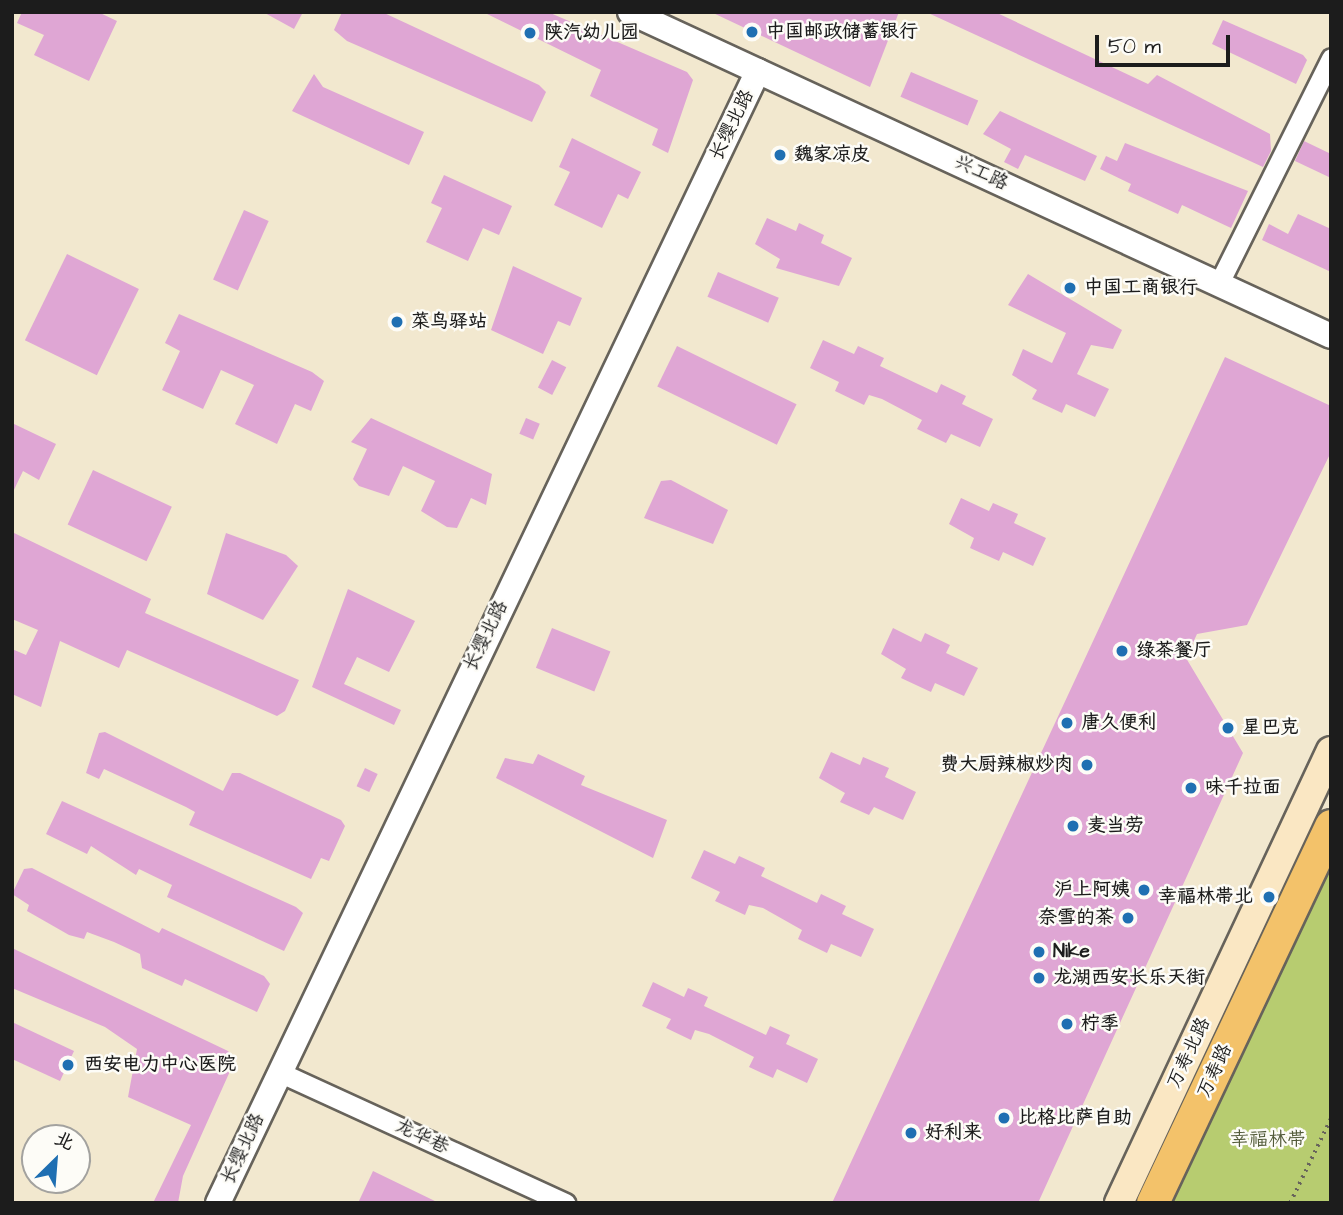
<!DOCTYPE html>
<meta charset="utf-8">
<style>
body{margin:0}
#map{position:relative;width:1343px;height:1215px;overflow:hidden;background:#f2e8cf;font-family:"Architects Daughter","LXGW WenKai TC",sans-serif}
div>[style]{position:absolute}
.green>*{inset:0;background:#b7cc70}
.building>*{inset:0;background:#dfa6d4;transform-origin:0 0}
.path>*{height:3.5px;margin-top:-1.75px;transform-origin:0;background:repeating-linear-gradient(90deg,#67635b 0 2px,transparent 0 7px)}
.roads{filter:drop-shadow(2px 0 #67635b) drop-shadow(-2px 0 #67635b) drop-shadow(0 2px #67635b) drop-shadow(0 -2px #67635b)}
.minor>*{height:19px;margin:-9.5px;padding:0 9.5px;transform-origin:9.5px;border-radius:9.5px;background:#fff}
.tertiary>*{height:24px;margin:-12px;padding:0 12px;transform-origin:12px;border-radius:12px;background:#fff}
.secondary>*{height:28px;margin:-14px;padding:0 14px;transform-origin:14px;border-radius:14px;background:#fae7c3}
.primary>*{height:32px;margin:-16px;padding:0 16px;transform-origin:16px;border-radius:16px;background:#f3c26a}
.dots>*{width:19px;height:19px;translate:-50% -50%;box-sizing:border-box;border:4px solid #fdfcf7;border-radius:50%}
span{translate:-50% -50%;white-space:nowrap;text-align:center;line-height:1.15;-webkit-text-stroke:5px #fdfcf7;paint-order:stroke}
.poi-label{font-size:19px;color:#1c1c1c;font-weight:700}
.left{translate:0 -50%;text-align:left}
.right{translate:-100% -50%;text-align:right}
.street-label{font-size:19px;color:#1c1c1c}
.park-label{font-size:19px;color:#525a39}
.frame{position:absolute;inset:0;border:14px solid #1c1c1c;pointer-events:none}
.north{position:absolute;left:21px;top:1124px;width:70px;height:70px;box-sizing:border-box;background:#fdfcf7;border:2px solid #a3a29f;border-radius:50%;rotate:25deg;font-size:19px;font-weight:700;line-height:28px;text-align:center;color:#1c1c1c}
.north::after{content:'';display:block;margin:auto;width:24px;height:32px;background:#1f6fb2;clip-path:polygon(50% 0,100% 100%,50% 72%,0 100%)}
.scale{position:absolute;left:1095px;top:35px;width:135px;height:32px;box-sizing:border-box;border:4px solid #1c1c1c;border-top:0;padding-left:9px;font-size:21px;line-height:24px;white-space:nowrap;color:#1c1c1c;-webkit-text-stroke:5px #fdfcf7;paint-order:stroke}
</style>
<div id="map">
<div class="green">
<div style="clip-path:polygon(1331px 860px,1331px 1203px,1169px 1203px)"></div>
</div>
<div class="building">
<div style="clip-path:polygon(22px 12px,98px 12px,117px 21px,89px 81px,34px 55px,44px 35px,17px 23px)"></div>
<div style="clip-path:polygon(263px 12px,303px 12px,294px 29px)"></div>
<div style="clip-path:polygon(342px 12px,382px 12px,539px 85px,546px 92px,532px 122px,347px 41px,334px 30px)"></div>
<div style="clip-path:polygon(483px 12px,548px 12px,687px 72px,693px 80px,668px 153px,652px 145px,658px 129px,590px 96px,601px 70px)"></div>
<div style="clip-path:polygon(711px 12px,899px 12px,870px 87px)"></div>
<div style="clip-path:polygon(926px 12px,995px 12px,1148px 84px,1157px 75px,1270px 134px,1271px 151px,1263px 167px)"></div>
<div style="clip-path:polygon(1223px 20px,1303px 55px,1307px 60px,1296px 84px,1212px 44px)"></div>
<div style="left:911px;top:72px;width:73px;height:27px;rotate:23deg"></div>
<div style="clip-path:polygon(314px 74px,323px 87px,424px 132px,409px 165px,292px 111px)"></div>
<div style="clip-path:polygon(1000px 111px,1097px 156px,1085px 181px,1025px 155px,1018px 169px,1004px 162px,1011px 149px,983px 134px)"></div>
<div style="clip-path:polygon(572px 138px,641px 172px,628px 199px,618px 194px,602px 228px,554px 205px,570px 172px,559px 167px)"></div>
<div style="clip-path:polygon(1304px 141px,1331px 154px,1331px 178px,1295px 161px)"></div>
<div style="clip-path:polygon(1125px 143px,1248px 191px,1231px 228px,1182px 205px,1178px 214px,1128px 191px,1131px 184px,1100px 169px,1106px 156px,1117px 161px)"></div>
<div style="clip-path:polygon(444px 175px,512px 206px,499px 235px,483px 228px,468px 261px,426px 242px,442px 208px,431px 203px)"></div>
<div style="left:244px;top:210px;width:27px;height:76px;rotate:24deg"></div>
<div style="clip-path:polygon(1298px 214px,1331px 229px,1331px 272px,1262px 240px,1269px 224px,1288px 234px)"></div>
<div style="clip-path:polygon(767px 218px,796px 231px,799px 223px,824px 235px,821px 243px,852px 258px,839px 286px,776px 268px,780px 259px,755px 244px)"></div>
<div style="left:67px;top:254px;width:80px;height:96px;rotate:26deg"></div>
<div style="clip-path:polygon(513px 266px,582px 298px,570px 326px,558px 321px,543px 354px,491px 330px)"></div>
<div style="left:718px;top:272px;width:66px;height:27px;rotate:23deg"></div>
<div style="clip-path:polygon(1028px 274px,1122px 330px,1113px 349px,1091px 345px,1077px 374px,1109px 389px,1095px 417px,1066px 404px,1062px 413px,1032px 399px,1037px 390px,1012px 375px,1023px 349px,1052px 363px,1066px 333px,1008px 305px)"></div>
<div style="clip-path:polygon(179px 314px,312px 372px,324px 381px,311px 411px,295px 404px,277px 444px,235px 424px,254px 385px,221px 370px,203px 409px,162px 390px,180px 351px,165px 343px)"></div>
<div style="clip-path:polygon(823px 340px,854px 354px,858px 346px,884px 358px,880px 366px,937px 393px,941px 384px,966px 396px,962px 404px,993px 419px,980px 447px,951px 434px,946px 443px,917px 429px,922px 420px,882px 399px,869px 395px,864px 405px,835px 391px,839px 382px,810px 368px)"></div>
<div style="left:677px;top:346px;width:133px;height:45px;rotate:26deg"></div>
<div style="clip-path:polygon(1225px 357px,1331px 406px,1331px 452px,1247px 625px,1197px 634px,1186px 658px,1243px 753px,1038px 1203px,832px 1203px)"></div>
<div style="left:552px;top:360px;width:16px;height:31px;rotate:27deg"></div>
<div style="clip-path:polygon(371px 418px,492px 474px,486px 505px,471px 498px,457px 528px,447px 527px,421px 511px,435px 481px,403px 466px,389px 496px,359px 486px,353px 479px,367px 449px,351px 442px)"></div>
<div style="left:526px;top:418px;width:15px;height:17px;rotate:23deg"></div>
<div style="clip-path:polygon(12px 423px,56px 444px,39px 480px,23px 471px,12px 494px)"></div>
<div style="left:93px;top:470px;width:87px;height:60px;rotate:25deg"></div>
<div style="clip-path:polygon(671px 480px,728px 510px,713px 544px,644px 518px,661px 481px)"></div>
<div style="clip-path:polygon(961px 498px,989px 511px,993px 503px,1018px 514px,1014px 523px,1046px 538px,1033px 566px,1003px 552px,999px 561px,970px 548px,974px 538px,949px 524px)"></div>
<div style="clip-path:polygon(12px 532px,151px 599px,145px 613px,299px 680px,285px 711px,277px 716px,127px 650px,119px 668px,60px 641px,41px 707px,12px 694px,12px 649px,26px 655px,38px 630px,12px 619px)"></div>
<div style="clip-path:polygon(226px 533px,286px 555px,298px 566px,263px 620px,207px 594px)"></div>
<div style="clip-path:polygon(348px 589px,415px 621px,389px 672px,357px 657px,344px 684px,401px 710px,394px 725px,312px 687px)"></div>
<div style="left:552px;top:628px;width:63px;height:43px;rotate:22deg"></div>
<div style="clip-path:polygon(893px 628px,921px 642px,925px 633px,950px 645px,946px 653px,978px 668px,964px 696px,935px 683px,931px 692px,901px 678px,906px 669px,881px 654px)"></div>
<div style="clip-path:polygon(105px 732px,223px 791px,232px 773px,240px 773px,341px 820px,345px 826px,329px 861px,321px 858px,311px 879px,189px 825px,195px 812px,186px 807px,104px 769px,99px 779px,86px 773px,99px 733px)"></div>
<div style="clip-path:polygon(831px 752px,860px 765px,863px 757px,889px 768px,885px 777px,916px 792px,903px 820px,874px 807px,869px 815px,840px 802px,845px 793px,819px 778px)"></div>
<div style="clip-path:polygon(538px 754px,585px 776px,581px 785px,667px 820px,653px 858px,496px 778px,505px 758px,533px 764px)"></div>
<div style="left:365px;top:768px;width:14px;height:20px;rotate:25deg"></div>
<div style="clip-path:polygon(62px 801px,296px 907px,303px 913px,284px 951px,167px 897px,172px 885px,139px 869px,136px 875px,91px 846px,87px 854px,46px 834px)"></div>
<div style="clip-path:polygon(704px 850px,735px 864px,739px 856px,765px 868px,761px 876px,817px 903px,821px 894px,846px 906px,842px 914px,874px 929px,861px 957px,831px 944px,827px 953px,798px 939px,802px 930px,763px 908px,749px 905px,745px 915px,715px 901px,720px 892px,691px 878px)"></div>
<div style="clip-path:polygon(32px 868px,159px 933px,162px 928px,264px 976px,270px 984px,257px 1012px,185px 979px,182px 986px,142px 968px,140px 954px,114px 942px,87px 932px,84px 939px,69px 935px,27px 911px,29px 905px,12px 894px,24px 869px)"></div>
<div style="clip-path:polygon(12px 948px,228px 1051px,235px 1060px,183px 1176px,178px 1203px,153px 1203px,191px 1125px,128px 1097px,137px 1049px,105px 1027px,12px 988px)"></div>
<div style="clip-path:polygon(653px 982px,684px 997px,688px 988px,708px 997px,704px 1006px,766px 1035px,770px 1026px,790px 1035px,786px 1044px,818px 1059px,807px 1083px,777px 1069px,773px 1078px,749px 1067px,754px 1057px,709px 1034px,695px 1030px,691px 1040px,666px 1028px,671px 1019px,642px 1006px)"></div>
<div style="clip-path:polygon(12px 1022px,74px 1051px,60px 1081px,12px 1059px)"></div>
<div style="clip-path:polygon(373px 1171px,439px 1203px,358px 1203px)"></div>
</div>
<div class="path">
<div style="left:1290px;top:1203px;width:94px;rotate:-64.2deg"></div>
</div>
<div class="roads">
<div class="minor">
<div style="left:1219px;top:283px;width:251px;rotate:-63.5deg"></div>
<div style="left:279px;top:1072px;width:315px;rotate:24.6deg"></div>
</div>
<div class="tertiary">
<div style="left:630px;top:12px;width:772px;rotate:24.81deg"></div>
<div style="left:218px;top:1203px;width:1254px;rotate:-64.5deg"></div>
</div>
<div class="secondary">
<div style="left:1119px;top:1203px;width:499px;rotate:-64.9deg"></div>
</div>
<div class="primary">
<div style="left:1153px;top:1203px;width:417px;rotate:-64.7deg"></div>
</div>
</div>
<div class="dots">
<div style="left:752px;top:32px;background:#1f6fb2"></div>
<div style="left:530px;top:33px;background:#1f6fb2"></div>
<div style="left:780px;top:155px;background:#1f6fb2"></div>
<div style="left:1070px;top:288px;background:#1f6fb2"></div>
<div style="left:397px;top:322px;background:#1f6fb2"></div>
<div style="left:1122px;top:651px;background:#1f6fb2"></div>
<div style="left:1067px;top:723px;background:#1f6fb2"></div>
<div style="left:1228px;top:728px;background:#1f6fb2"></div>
<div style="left:1087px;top:765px;background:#1f6fb2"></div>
<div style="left:1191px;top:788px;background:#1f6fb2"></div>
<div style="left:1073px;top:826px;background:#1f6fb2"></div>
<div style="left:1144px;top:890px;background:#1f6fb2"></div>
<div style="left:1269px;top:897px;background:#1f6fb2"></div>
<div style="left:1128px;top:918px;background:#1f6fb2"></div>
<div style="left:1039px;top:952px;background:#1f6fb2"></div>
<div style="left:1039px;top:978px;background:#1f6fb2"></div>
<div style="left:1067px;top:1024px;background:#1f6fb2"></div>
<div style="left:68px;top:1065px;background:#1f6fb2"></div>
<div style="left:1004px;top:1118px;background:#1f6fb2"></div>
<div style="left:911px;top:1133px;background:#1f6fb2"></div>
</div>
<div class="poi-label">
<span class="left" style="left:766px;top:32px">中国邮政储蓄银行</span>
<span class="left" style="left:544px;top:33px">陕汽幼儿园</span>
<span class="left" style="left:794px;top:155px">魏家凉皮</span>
<span class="left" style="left:1084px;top:288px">中国工商银行</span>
<span class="left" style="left:411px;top:322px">菜鸟驿站</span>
<span class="left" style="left:1136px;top:651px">绿茶餐厅</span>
<span class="left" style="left:1081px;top:723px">唐久便利</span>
<span class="left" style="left:1242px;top:728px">星巴克</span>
<span class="right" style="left:1073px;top:765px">费大厨辣椒炒肉</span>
<span class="left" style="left:1205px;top:788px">味千拉面</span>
<span class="left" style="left:1087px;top:826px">麦当劳</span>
<span class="right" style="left:1130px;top:890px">沪上阿姨</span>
<span class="right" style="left:1253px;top:897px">幸福林带北</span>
<span class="right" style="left:1114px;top:918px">奈雪的茶</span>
<span class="left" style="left:1053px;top:952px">Nike</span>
<span class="left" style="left:1053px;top:978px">龙湖西安长乐天街</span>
<span class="left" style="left:1081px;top:1024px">柠季</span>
<span class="left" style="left:84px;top:1065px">西安电力中心医院</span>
<span class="left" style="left:1018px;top:1118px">比格比萨自助</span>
<span class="left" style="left:925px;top:1133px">好利来</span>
</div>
<div class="street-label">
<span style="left:732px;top:125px;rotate:-64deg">长缨北路</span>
<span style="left:981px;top:173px;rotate:25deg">兴工路</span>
<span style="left:486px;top:636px;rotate:-64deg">长缨北路</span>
<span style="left:1189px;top:1053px;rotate:-65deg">万寿北路</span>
<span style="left:1215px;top:1071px;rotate:-65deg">万寿路</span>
<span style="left:422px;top:1137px;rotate:25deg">龙华巷</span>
<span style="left:243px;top:1149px;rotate:-65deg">长缨北路</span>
</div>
<div class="park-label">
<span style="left:1268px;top:1140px">幸福林带</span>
</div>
<div class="frame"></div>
<div class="north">北</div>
<div class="scale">50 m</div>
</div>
